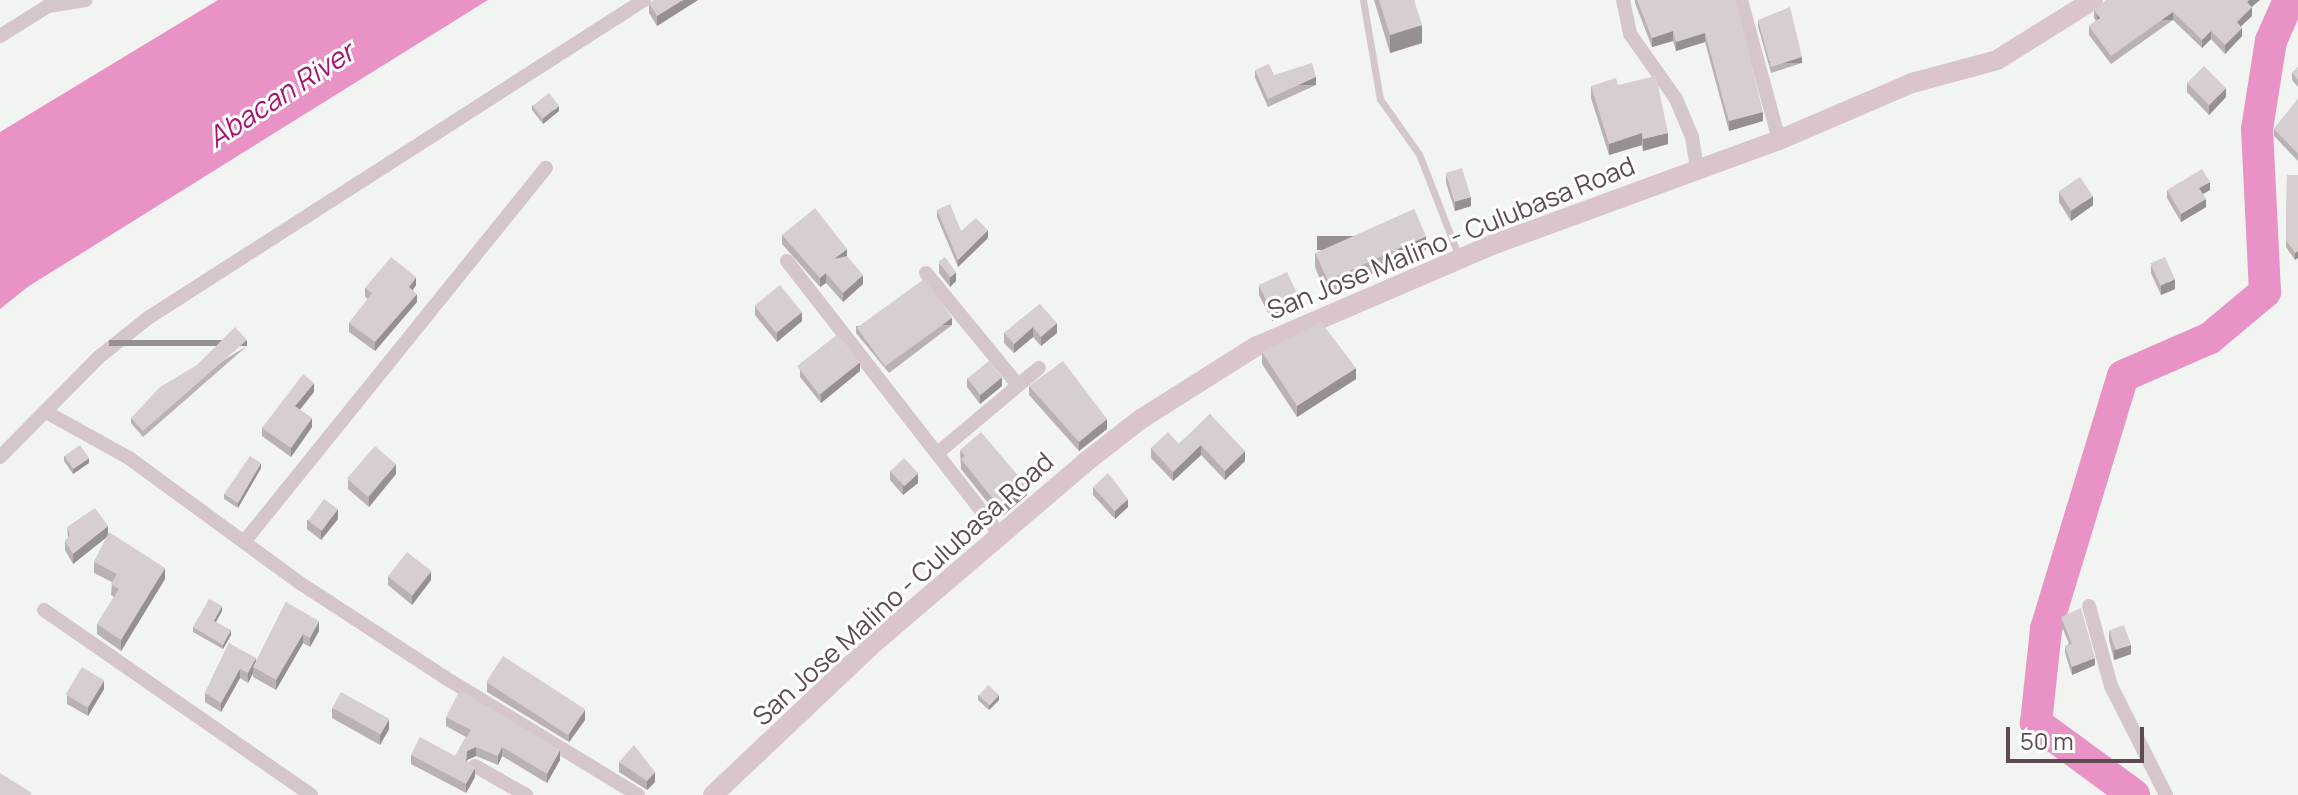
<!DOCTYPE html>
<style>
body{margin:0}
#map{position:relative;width:2298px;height:795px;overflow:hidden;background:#f2f4f2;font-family:Manrope,sans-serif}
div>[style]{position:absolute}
.water>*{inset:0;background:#e992c6}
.river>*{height:32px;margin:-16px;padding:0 16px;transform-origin:16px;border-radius:16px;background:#e992c6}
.lane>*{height:7px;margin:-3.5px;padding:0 3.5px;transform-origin:3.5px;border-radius:3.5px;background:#d5c6cb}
.street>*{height:14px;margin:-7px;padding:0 7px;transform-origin:7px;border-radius:7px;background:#d5c6cb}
.secondary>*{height:20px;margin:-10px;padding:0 10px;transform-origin:10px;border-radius:10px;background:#d9c5cb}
.wall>*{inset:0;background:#b9b1b3}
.shaded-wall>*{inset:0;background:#969092;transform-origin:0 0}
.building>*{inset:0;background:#d7ced0;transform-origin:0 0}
span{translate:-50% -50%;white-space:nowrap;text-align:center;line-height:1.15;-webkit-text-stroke:6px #fff;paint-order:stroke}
.street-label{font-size:26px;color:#5e4a51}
.water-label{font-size:28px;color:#a8136d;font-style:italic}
.scale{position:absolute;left:2006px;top:727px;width:138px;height:36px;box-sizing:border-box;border:4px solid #5e4a51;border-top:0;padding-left:10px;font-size:24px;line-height:28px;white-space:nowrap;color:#5e4a51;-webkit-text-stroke:6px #fff;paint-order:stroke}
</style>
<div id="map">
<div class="water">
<div style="clip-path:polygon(218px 0,488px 0,29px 286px,0 309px,0 132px)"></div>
</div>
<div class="river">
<div style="left:2134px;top:795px;width:122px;rotate:-143.7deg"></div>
<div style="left:2036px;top:723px;width:95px;rotate:-83.9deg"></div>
<div style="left:2046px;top:629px;width:264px;rotate:-73.1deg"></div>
<div style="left:2123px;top:376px;width:95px;rotate:-23.6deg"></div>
<div style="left:2210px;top:338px;width:72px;rotate:-39.9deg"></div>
<div style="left:2265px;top:292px;width:163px;rotate:-92.8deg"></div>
<div style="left:2257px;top:129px;width:89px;rotate:-81deg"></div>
<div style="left:2271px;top:41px;width:45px;rotate:-66.3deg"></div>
</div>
<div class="lane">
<div style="left:1363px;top:0;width:100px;rotate:80.3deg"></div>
<div style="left:1380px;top:99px;width:67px;rotate:54.7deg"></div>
<div style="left:1419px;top:154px;width:110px;rotate:68.8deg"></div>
</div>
<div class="street">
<div style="left:1623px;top:0;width:35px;rotate:78deg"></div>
<div style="left:1630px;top:34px;width:80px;rotate:54.7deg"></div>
<div style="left:1676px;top:99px;width:41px;rotate:67.2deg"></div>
<div style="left:1692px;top:137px;width:33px;rotate:81deg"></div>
<div style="left:1741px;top:0;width:145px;rotate:74.8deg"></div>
<div style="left:0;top:36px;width:57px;rotate:-32deg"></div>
<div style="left:48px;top:6px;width:38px;rotate:-9deg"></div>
<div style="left:787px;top:261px;width:347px;rotate:52.1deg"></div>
<div style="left:926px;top:273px;width:145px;rotate:50.6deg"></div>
<div style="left:46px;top:412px;width:95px;rotate:29deg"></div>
<div style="left:129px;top:458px;width:212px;rotate:36.2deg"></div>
<div style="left:300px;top:583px;width:172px;rotate:33.1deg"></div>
<div style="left:444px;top:677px;width:227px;rotate:31.3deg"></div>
<div style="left:940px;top:451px;width:129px;rotate:-40deg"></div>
<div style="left:0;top:457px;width:141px;rotate:-45.3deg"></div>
<div style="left:99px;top:357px;width:63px;rotate:-38.5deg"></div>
<div style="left:148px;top:318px;width:589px;rotate:-32.67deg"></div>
<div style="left:244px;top:542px;width:481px;rotate:-51.1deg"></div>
<div style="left:2089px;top:606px;width:83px;rotate:74.6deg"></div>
<div style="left:2111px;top:686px;width:122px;rotate:63.2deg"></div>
<div style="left:44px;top:610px;width:325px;rotate:34.7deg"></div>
<div style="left:475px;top:766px;width:59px;rotate:29.6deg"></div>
</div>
<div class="secondary">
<div style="left:713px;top:795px;width:221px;rotate:-43.4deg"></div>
<div style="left:874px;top:643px;width:280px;rotate:-40.5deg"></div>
<div style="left:1087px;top:461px;width:68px;rotate:-37.9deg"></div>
<div style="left:1141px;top:419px;width:135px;rotate:-32.3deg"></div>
<div style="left:1255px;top:347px;width:258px;rotate:-23.3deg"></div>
<div style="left:1492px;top:245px;width:306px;rotate:-20.1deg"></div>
<div style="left:1779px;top:140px;width:145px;rotate:-23.2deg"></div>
<div style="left:1912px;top:83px;width:88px;rotate:-15.1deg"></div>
<div style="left:1997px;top:60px;width:113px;rotate:-32deg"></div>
</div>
<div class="wall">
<div style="clip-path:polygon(698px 0,657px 26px,649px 13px,649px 3px)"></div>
<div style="clip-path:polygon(1374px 0,1414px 0,1422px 43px,1390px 53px)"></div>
<div style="clip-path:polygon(1635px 0,1736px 0,1763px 121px,1729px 131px,1705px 42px,1676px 51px,1673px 41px,1652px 47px,1635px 3px)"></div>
<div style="clip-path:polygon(2251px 7px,2252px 16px,2241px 26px,2242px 36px,2225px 54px,2211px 39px,2202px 48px,2173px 20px,2111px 64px,2089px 35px,2089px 26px,2096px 21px,2094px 18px,2094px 10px)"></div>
<div style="clip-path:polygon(1758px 20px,1802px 63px,1771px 73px,1758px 26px)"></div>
<div style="clip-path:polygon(2298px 67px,2298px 87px,2292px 80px,2292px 73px)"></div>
<div style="clip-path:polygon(1255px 70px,1274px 75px,1316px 85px,1268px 107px,1255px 78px)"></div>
<div style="clip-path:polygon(2187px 83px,2226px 97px,2209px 115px,2187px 92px)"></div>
<div style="clip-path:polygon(1618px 85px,1668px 144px,1643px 151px,1642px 145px,1609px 155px,1591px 98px,1591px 86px)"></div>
<div style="clip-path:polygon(2298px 99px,2298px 161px,2274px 136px,2274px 129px)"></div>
<div style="clip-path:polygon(532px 105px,559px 111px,543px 124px,532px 110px)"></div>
<div style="clip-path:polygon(1446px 173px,1471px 206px,1455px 211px,1446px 183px)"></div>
<div style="clip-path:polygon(2287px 175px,2298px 175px,2295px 260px,2286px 247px)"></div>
<div style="clip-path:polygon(2167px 190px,2210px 190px,2203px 194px,2206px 207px,2181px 222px,2167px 198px)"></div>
<div style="clip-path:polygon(2059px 192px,2093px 205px,2071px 221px,2059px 202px)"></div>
<div style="clip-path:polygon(937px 210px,961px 231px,988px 238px,958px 267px,937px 217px)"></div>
<div style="clip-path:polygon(782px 235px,847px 257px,863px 284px,843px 302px,826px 283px,820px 287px,782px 244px)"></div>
<div style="clip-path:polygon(1426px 250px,1326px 294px,1315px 267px,1315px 253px)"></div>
<div style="clip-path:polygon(939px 263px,956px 281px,950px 287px,939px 273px)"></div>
<div style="clip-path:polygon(2151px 264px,2175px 289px,2161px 295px,2151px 273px)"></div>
<div style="clip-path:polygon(416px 285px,413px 290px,417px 302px,375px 351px,349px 332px,349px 323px,368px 299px,365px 297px,365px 288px)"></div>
<div style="clip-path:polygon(1259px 286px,1299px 307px,1272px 321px,1259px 295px)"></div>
<div style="clip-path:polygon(1040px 304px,1057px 333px,1041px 346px,1033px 337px,1014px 353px,1004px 343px,1004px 333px)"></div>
<div style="clip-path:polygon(755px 306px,802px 321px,777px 342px,755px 315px)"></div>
<div style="clip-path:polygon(952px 325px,889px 373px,856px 333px,856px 326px)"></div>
<div style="clip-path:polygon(247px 346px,143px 437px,131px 423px,131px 418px)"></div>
<div style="clip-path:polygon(1262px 352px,1356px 379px,1297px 417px,1262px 364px)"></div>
<div style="clip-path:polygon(800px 369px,860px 371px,821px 403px,800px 377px)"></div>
<div style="clip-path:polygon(967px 378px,1002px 386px,980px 404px,967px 387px)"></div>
<div style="clip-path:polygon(1029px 386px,1107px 429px,1079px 451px,1029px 395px)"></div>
<div style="clip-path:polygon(314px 392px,300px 410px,312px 427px,291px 457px,262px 436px,262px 428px)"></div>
<div style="clip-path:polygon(1210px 414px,1245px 461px,1225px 480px,1201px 455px,1173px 481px,1151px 458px,1151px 448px,1179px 444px)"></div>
<div style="clip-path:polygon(960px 450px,1027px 495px,1000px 518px,961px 469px)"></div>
<div style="clip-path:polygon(64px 456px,89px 463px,73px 474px,64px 461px)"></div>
<div style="clip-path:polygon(261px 468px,238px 508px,224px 499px,224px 494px)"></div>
<div style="clip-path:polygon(890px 471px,918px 483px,903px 495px,890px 480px)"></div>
<div style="clip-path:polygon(396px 474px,369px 507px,348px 489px,348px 480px)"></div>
<div style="clip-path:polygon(1093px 487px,1128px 507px,1115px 519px,1093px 495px)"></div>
<div style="clip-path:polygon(338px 519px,321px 540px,307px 529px,307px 520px)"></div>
<div style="clip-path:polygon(67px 527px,108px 534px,165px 579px,121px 651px,97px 634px,97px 624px,114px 597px,111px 595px,112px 582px,94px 573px,94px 562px,107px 537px,73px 564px,65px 550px,65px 541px,68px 538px)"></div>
<div style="clip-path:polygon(388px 576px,431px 580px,412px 605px,388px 585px)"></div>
<div style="clip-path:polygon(286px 602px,319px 631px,310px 647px,303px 643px,276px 690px,253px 677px,253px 673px,248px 683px,240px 678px,221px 712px,205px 702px,205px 693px,229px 643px,256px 662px)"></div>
<div style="clip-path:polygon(222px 611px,216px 622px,231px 635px,223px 649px,193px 632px,193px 627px)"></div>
<div style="clip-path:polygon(2061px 617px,2095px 665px,2072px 675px,2065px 653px,2065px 646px,2069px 644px,2061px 624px)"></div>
<div style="clip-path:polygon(2109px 630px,2131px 654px,2114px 660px,2109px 640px)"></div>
<div style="clip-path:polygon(487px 682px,585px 720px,569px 742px,487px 692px)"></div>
<div style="clip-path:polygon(104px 689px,88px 716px,67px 704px,67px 695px)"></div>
<div style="clip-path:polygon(978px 695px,999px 700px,989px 710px,978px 700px)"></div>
<div style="clip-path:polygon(332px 708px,389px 729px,380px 745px,332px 718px)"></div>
<div style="clip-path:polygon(446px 717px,560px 760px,547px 783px,502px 756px,498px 765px,476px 756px,467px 760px,475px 777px,466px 793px,411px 764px,411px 755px,455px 756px,466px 737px,446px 726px)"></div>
<div style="clip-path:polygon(619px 762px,655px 782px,647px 790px,619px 772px)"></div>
</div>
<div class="shaded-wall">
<div style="clip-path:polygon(683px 0,698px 0,657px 26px,657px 16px)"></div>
<div style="clip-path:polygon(2249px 0,2260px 0,2247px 11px,2247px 2px)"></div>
<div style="clip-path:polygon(2252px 7px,2252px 16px,2237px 30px,2237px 22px)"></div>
<div style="left:2173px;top:12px;width:8px;height:76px;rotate:90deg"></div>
<div style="clip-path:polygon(1422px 25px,1422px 43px,1390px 53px,1390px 35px)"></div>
<div style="clip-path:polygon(2242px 28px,2242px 36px,2225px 54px,2225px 45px)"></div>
<div style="clip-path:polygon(1673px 31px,1673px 41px,1652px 47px,1652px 38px)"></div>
<div style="clip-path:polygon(2211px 31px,2211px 39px,2202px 48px,2202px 40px)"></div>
<div style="clip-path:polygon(1705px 33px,1705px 42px,1676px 51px,1676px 42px)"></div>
<div style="left:1802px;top:57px;width:6px;height:33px;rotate:90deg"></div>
<div style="left:1316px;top:77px;width:8px;height:53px;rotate:90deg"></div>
<div style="clip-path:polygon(2226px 88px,2226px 97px,2209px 115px,2209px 106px)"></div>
<div style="clip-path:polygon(559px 106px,559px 111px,543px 124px,543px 119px)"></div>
<div style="clip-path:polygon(1763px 112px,1763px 121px,1729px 131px,1729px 121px)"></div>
<div style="clip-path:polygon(1642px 133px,1642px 145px,1609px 155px,1609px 144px)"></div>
<div style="clip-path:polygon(1668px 133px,1668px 144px,1643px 151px,1643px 139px)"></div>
<div style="clip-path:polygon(2210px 182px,2210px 190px,2199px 196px,2199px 188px)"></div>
<div style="clip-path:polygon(2093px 196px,2093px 205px,2071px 221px,2071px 211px)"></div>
<div style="clip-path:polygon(1471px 197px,1471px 206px,1455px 211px,1455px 202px)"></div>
<div style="clip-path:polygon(2206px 199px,2206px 207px,2181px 222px,2181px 214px)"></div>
<div style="clip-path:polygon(988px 230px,988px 238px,958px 267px,958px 260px)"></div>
<div style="left:1426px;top:236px;width:14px;height:109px;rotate:90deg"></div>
<div style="clip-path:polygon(847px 249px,847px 258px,834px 259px)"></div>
<div style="clip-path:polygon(2298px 251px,2298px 258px,2295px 260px,2295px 253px)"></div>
<div style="clip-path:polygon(956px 272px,956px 281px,950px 287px,950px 278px)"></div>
<div style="clip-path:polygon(826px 273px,826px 283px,820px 287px,820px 278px)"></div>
<div style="clip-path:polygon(863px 275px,863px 284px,843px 302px,843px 293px)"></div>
<div style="clip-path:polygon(416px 277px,416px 285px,409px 296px,409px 287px)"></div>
<div style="clip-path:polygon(2175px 279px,2175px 289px,2161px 295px,2161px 286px)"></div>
<div style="clip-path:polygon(417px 294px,417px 302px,375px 351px,375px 342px)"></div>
<div style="clip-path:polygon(1299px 298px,1299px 307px,1272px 321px,1272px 312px)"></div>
<div style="clip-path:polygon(802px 312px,802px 321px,777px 342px,777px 332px)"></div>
<div style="left:952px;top:318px;width:7px;height:79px;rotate:90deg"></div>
<div style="clip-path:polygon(1057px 323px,1057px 333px,1041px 346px,1041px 337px)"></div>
<div style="clip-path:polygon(1033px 327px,1033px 337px,1014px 353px,1014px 344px)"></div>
<div style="left:247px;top:340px;width:6px;height:138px;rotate:90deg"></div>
<div style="clip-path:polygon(860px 362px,860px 371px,821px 403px,821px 394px)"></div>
<div style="clip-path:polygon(1356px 368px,1356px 379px,1297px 417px,1297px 406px)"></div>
<div style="clip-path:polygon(1002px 377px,1002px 386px,980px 404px,980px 395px)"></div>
<div style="clip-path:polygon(314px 383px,314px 392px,295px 415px,295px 406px)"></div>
<div style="clip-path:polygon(312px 418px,312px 427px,291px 457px,291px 448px)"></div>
<div style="clip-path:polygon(1107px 419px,1107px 429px,1079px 451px,1079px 442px)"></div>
<div style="clip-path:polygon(1201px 445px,1201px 455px,1173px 481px,1173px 472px)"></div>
<div style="clip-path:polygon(1245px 451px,1245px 461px,1225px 480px,1225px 471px)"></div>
<div style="clip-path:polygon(89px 458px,89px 463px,73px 474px,73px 469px)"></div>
<div style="clip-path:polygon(261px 463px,261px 468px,238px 508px,238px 503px)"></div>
<div style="clip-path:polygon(396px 464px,396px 474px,369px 507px,369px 497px)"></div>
<div style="clip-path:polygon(918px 473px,918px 483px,903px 495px,903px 486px)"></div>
<div style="clip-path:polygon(1027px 486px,1027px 495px,1000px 518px,1000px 508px)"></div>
<div style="clip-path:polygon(1128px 499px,1128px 507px,1115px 519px,1115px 511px)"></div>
<div style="clip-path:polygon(338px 509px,338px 519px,321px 540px,321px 531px)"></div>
<div style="clip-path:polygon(108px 526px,108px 536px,73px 564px,73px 554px)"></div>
<div style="clip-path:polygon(165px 568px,165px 579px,121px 651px,121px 640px)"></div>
<div style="clip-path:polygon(431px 571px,431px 580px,412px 605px,412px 595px)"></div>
<div style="clip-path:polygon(222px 606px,222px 611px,214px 625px,214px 621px)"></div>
<div style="clip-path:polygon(319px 621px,319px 631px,310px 647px,310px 638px)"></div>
<div style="clip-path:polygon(231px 630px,231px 635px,223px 649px,223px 645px)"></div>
<div style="clip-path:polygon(303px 634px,303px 643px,276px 690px,276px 680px)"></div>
<div style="clip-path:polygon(2131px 645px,2131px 654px,2114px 660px,2114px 650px)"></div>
<div style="clip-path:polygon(256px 658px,256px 667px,253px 667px,253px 673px,248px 683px,248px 673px)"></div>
<div style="clip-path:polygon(2095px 658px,2095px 665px,2072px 675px,2072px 667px)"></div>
<div style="clip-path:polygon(240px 669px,240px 678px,221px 712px,221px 703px)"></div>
<div style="clip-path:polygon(104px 680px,104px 689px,88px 716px,88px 707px)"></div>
<div style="clip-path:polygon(999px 695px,999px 700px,989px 710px,989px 705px)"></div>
<div style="clip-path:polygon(585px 710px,585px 720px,569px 742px,569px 732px)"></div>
<div style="clip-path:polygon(389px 719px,389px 729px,380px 745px,380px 736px)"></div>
<div style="clip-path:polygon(476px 747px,476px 756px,467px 760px,466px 770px,467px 751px)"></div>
<div style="clip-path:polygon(502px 747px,502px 756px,498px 765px,498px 756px)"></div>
<div style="clip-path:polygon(560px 750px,560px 760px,547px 783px,547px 774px)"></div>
<div style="clip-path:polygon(475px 768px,475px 777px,466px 793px,466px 784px)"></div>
<div style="clip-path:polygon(655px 772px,655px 782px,647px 790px,647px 781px)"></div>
</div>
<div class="building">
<div style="clip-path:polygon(654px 0,683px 0,657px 16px,649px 3px)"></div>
<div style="clip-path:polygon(1379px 0,1414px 0,1422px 25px,1390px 35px)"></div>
<div style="clip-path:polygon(1637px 0,1736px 0,1763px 112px,1729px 121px,1705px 33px,1676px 42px,1673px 31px,1652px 38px)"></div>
<div style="clip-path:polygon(2106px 0,2249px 0,2247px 2px,2252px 7px,2237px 22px,2242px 28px,2225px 45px,2211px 31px,2202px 40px,2173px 12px,2111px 56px,2089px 26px,2100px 18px,2094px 10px)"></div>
<div style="clip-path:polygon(1790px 7px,1802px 57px,1771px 67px,1758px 20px)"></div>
<div style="clip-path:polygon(1312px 63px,1316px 77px,1268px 99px,1255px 70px,1269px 64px,1274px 75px)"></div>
<div style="left:2204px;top:66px;width:31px;height:24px;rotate:45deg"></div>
<div style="clip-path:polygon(2298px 67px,2298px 80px,2292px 73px)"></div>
<div style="clip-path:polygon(1656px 76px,1668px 133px,1643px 139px,1642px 133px,1609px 144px,1591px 86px,1616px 78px,1618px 85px)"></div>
<div style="left:549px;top:93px;width:16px;height:21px;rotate:52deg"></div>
<div style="clip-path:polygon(2298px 99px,2298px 154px,2274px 129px)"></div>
<div style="left:1462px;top:168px;width:30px;height:17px;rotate:73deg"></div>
<div style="clip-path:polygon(2202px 169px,2210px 182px,2199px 188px,2206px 199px,2181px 214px,2167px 190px)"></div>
<div style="clip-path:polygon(2287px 175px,2298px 175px,2298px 251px,2295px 253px,2286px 240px)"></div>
<div style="left:2080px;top:177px;width:23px;height:26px;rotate:56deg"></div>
<div style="clip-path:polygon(950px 204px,961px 231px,976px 218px,988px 230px,958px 260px,937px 210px)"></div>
<div style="clip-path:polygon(815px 208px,847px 249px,834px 259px,847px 256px,863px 275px,843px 293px,826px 273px,820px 278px,782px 235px)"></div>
<div style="left:1414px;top:209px;width:30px;height:108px;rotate:66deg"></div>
<div style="clip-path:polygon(391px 257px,416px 277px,409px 287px,417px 294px,375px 342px,349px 323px,372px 293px,365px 288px)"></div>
<div style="left:945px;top:257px;width:19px;height:8px;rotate:54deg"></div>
<div style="left:2165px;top:257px;width:24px;height:16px;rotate:66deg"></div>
<div style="left:1287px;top:272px;width:29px;height:31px;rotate:65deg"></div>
<div style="left:924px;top:279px;width:48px;height:83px;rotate:54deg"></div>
<div style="left:780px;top:285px;width:35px;height:33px;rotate:51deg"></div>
<div style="clip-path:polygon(1040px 304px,1057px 323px,1041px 337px,1033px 327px,1014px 344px,1004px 333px)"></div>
<div style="clip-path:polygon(1321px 322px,1356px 368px,1297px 406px,1262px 352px)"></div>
<div style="clip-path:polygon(235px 327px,247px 340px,143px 431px,131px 418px,160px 387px,197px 365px)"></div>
<div style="left:838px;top:334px;width:36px;height:52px;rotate:52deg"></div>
<div style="left:989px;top:361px;width:21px;height:28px;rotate:51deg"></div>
<div style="clip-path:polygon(1063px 361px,1107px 419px,1079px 442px,1029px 386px)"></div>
<div style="clip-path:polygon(303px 374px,314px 383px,295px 406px,312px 418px,291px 448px,262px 428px)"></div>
<div style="clip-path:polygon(1210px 414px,1245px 451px,1225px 471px,1201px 445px,1173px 472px,1151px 448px,1168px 432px,1179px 444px)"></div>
<div style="clip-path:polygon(981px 432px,1027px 486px,1000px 508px,961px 459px,965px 456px,960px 450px)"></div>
<div style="left:80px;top:445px;width:16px;height:19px;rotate:55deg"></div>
<div style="left:375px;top:446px;width:28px;height:43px;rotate:41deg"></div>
<div style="clip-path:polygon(250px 456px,261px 463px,238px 503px,224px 494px)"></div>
<div style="left:904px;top:458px;width:21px;height:19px;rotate:47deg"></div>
<div style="clip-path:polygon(1108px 473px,1128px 499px,1115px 511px,1093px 487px)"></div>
<div style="left:324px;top:499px;width:17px;height:27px;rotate:36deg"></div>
<div style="clip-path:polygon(95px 508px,108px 526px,73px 554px,65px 541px,70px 535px,67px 527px)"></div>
<div style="clip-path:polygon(109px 532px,165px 568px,121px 640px,97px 624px,119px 589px,111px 584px,117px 574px,94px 562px)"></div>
<div style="left:407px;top:552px;width:31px;height:31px;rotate:38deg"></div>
<div style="clip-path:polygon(209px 599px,222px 606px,214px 621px,231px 630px,223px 645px,193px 627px)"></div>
<div style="clip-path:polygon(286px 602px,319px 621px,310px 638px,303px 634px,276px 680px,253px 667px)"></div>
<div style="clip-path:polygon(2081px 608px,2095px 658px,2072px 667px,2065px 646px,2072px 644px,2061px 617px)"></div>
<div style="left:2124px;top:625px;width:21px;height:16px;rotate:71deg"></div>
<div style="clip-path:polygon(229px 643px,256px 658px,248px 673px,240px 669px,221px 703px,205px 693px)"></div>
<div style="left:503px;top:656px;width:98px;height:31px;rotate:33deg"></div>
<div style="left:82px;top:667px;width:26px;height:32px;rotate:31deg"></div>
<div style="left:988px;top:685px;width:15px;height:14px;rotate:42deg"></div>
<div style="clip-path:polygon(460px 690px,560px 750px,547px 774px,502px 747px,498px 756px,476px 747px,467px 751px,466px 761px,475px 768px,466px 784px,411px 755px,420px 737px,455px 756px,471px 730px,446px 717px)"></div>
<div style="left:341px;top:692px;width:55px;height:18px;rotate:29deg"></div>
<div style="clip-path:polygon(634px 745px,655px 772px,647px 781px,619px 762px)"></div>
<div style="clip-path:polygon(0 773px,32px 793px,30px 795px,0 795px)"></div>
</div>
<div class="street-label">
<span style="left:1451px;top:238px;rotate:-22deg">San Jose Malino - Culubasa Road</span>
<span style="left:903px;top:589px;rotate:-42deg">San Jose Malino - Culubasa Road</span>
</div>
<div class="water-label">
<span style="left:280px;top:94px;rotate:-33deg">Abacan River</span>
</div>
<div class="scale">50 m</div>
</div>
